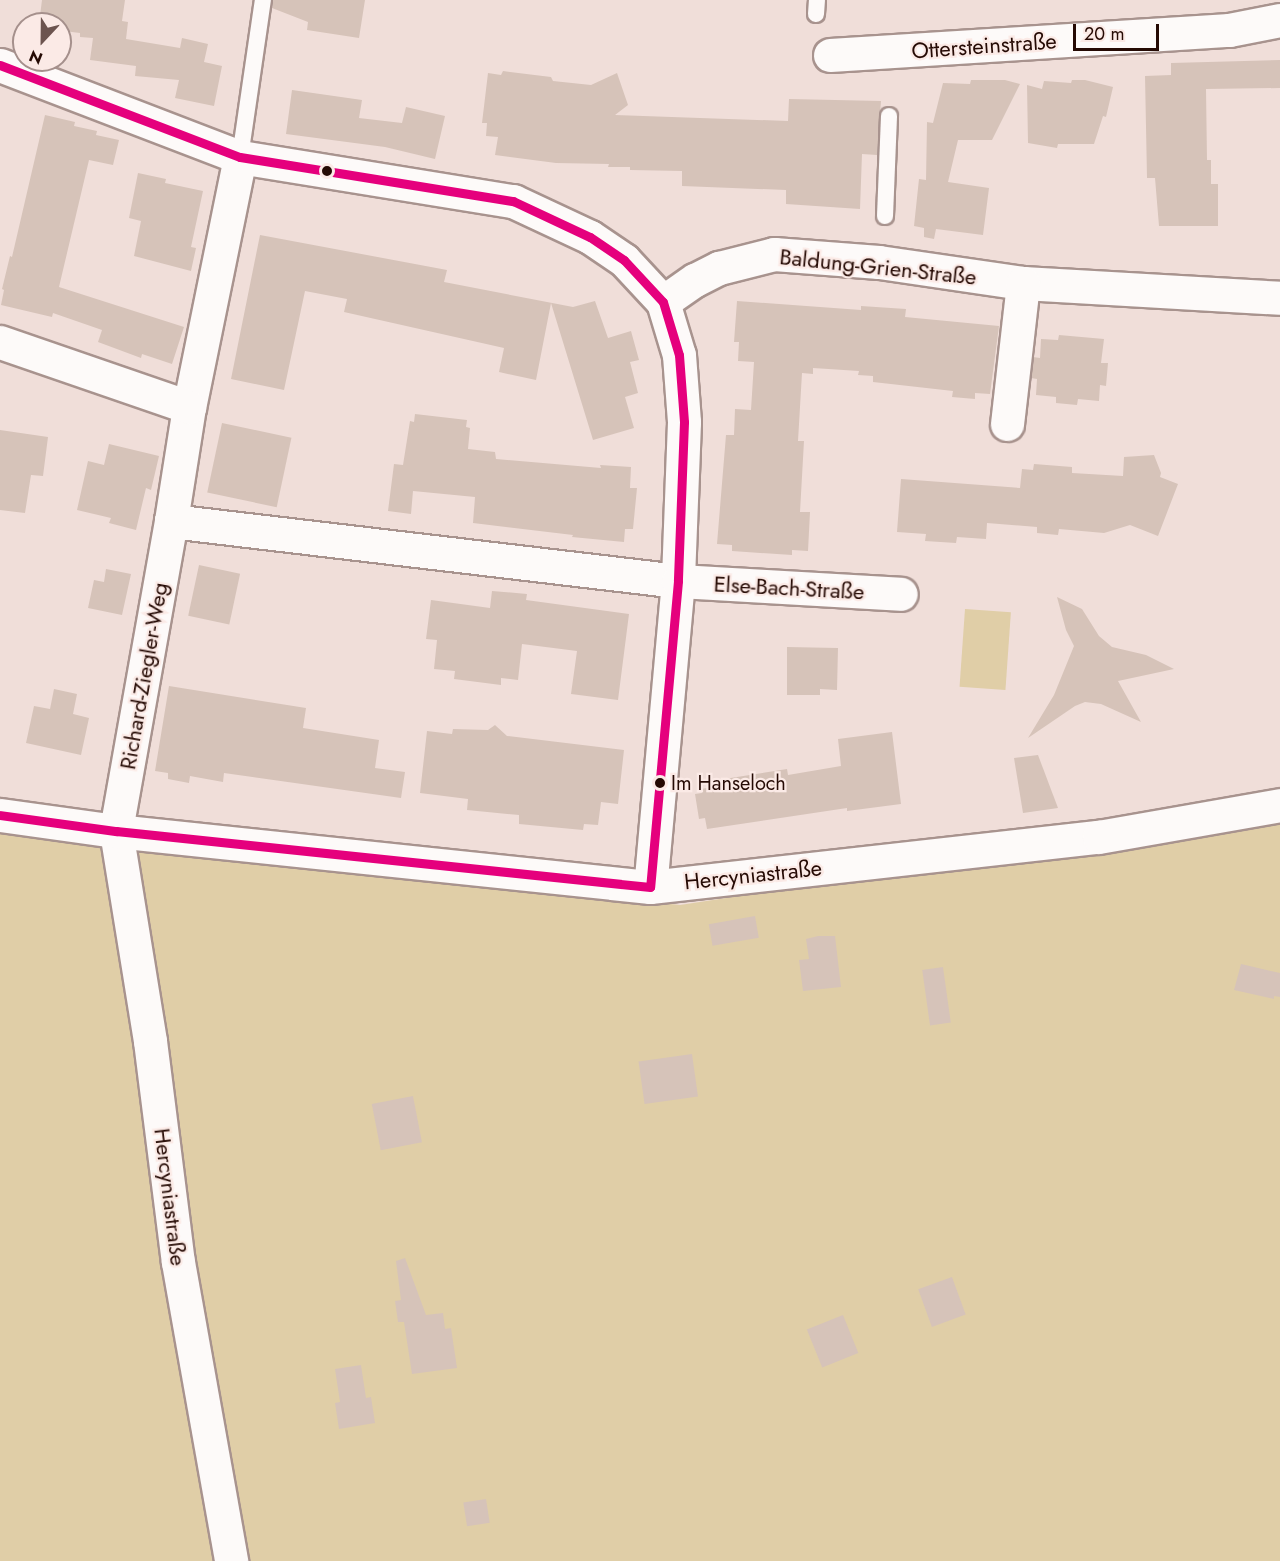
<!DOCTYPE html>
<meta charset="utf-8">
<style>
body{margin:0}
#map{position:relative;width:1280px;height:1561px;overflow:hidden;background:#f0ded9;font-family:Jost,sans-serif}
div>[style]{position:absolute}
.green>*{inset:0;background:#e0cea7;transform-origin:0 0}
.building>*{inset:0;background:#d6c3b9;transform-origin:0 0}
.roads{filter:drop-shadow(2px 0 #a8938e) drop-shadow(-2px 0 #a8938e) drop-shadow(0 2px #a8938e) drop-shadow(0 -2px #a8938e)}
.lane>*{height:16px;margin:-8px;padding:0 8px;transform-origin:8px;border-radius:8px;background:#fdfaf9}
.street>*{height:33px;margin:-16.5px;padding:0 16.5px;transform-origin:16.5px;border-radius:16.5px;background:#fdfaf9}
.bus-1>*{height:9px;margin:-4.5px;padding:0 4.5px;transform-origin:4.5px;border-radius:4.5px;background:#e5007d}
.dots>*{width:16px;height:16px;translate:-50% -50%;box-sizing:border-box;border:3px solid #fbeae6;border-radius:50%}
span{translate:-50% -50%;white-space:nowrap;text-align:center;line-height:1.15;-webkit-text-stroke:4.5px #fbeae6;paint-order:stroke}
.bus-label{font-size:20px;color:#250a04}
.left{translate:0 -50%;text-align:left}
.street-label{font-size:22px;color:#250a04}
.north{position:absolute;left:12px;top:12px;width:60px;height:60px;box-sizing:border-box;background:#fbeae6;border:2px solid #a5908c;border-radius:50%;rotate:202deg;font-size:16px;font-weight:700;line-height:24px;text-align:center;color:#250a04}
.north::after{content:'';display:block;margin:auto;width:21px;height:27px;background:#6c544f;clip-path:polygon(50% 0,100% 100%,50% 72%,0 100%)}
.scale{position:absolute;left:1073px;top:24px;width:86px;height:27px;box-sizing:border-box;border:3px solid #250a04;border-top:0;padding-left:8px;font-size:18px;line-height:21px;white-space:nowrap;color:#250a04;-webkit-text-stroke:4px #fbeae6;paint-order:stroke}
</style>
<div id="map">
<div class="green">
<div style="left:965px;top:609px;width:46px;height:78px;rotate:4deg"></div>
<div style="clip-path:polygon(1280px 814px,1280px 1561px,0 1561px,0 829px,680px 905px)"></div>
</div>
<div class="building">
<div style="clip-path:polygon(42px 0,125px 0,122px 21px,128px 22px,126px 39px,180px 48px,182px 38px,208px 44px,204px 62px,222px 66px,214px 106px,175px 98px,179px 80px,135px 76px,136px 66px,90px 60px,93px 38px,80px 37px,80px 33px,64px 31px,65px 24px,39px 24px)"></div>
<div style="clip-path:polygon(273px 0,365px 0,359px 38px,307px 30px,308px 22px,272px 8px)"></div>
<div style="clip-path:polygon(1280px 60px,1280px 88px,1206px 89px,1207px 160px,1211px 160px,1211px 184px,1218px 184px,1218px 226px,1159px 226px,1155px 178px,1147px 178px,1145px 76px,1171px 75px,1171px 63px)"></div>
<div style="clip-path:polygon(503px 71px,551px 77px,553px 81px,591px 85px,617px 73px,628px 105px,615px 115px,788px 121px,789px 99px,881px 101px,877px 155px,862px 154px,860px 209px,786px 204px,786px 190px,682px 186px,682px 171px,630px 170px,630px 167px,608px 167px,609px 164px,556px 163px,495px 155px,498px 137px,486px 136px,487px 123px,482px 123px,488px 73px,501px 75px)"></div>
<div style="clip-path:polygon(971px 80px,1005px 80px,1020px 84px,992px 140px,958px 140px,948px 182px,989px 188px,983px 235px,936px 229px,934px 239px,924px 237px,924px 228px,914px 226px,919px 179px,926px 180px,927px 122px,933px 123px,943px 83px,970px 84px)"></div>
<div style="clip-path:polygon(1072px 80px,1085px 80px,1113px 87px,1106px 117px,1103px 116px,1094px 144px,1058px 144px,1057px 148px,1028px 143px,1027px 85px,1042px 89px,1044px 81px,1071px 83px)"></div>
<div style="clip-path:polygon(292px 90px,362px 100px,359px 118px,402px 123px,406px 107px,445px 116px,435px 159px,385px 147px,286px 134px)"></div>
<div style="clip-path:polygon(45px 115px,75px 122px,74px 126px,97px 131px,96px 135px,119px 140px,113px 165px,89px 160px,59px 287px,184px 327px,172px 364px,142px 354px,141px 358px,98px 342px,102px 330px,53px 313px,52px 317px,1px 305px,4px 290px,2px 289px,10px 256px,12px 257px)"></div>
<div style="clip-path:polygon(138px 173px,166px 179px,165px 183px,203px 191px,191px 247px,196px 248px,191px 271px,134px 256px,141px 221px,129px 218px)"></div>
<div style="clip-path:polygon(260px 235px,447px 270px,444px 282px,573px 307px,595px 301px,608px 338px,631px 331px,639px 360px,630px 362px,638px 393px,625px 397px,634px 428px,593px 440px,551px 303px,536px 380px,499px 372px,504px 348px,344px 312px,347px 299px,305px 291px,284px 390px,231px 379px)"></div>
<div style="clip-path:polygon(737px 301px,861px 310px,861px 306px,906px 309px,905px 317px,999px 326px,990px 394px,975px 393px,975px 399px,952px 397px,953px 391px,873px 382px,873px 376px,858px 375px,859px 371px,813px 368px,813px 374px,802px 373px,798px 441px,804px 441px,800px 512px,810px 512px,808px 551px,792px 550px,792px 555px,732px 551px,732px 545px,717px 544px,726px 435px,734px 435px,735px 409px,751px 410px,754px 362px,738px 361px,739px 342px,734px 342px)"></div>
<div style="clip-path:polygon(1059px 335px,1104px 339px,1101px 363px,1108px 363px,1106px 386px,1100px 385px,1099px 401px,1078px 399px,1077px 405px,1056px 403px,1056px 397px,1036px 395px,1037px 379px,1031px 378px,1033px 357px,1040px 358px,1041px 339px,1058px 340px)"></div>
<div style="clip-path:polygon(415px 414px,467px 420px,466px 427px,470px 428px,468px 449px,495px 452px,496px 459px,601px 468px,600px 465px,631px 467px,630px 488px,637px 488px,633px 529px,625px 529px,624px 542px,572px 537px,573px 535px,473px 523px,475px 497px,413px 491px,411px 514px,388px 511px,394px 464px,403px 465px,410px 421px,414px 422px)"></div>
<div style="left:222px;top:423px;width:71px;height:71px;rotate:12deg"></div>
<div style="clip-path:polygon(0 430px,48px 437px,43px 476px,31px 475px,25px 513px,0 510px)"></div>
<div style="clip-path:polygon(109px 444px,159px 456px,151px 490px,146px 488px,136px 530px,109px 523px,111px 518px,77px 510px,88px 461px,104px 465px)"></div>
<div style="clip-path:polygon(1154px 455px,1161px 473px,1160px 477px,1178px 484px,1158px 536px,1130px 525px,1104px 533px,1059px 529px,1058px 535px,1037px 533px,1037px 527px,987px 523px,986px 539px,957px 537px,956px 543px,925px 541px,926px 534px,897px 532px,901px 479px,1020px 488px,1022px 469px,1033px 470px,1034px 464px,1072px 467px,1072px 473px,1123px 476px,1124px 457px)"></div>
<div style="left:199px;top:565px;width:42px;height:52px;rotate:12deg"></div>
<div style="clip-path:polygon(106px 569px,131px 574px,122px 615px,88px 608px,94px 580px,104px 582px)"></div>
<div style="clip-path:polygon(492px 591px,527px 594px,526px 600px,629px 614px,618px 700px,571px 694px,577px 651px,522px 644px,518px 680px,501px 678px,501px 685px,454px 679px,455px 671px,434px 669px,437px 640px,426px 639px,431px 600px,490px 608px)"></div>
<div style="clip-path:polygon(1057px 597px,1082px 609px,1099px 636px,1112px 647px,1146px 655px,1174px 669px,1118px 681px,1141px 722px,1101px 704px,1085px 702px,1075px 706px,1028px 738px,1054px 695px,1074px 646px,1066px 630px)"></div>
<div style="clip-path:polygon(787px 647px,838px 648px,837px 690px,820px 689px,820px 695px,787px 695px)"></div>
<div style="clip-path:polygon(169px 686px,306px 708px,303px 728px,379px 740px,375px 768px,405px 772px,401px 798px,224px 773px,223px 782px,190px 776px,189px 783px,168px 779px,168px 773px,155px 771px)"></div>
<div style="clip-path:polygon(54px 689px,77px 694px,73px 714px,89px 718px,81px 755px,26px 743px,34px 706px,50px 709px)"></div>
<div style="clip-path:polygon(495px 725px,507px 736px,624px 750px,618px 804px,601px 802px,598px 825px,584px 824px,583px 830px,519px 824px,519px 815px,467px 810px,468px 799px,420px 793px,427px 731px,452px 734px,453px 729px,488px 730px)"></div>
<div style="clip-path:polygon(892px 732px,901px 804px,847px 811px,847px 808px,707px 829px,705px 818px,699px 819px,695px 794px,702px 793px,701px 789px,719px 786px,718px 780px,787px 769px,788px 775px,841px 766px,838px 739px)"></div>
<div style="clip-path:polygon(1038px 755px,1058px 808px,1023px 813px,1014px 758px)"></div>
<div style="left:755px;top:916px;width:22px;height:47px;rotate:80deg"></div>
<div style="clip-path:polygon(818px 936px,835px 936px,841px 987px,803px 991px,799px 960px,809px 959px,806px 939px)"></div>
<div style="clip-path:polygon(1241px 964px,1280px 973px,1280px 997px,1274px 996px,1274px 999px,1234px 990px)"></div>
<div style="left:943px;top:967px;width:56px;height:21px;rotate:82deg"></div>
<div style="left:692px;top:1054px;width:43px;height:54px;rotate:82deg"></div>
<div style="left:413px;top:1096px;width:47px;height:42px;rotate:79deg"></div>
<div style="clip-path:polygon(405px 1258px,426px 1315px,443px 1313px,445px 1329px,451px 1328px,457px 1368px,412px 1374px,404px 1322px,398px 1322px,395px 1301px,401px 1300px,396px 1261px)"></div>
<div style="left:952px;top:1277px;width:40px;height:36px;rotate:70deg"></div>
<div style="left:843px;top:1315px;width:41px;height:39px;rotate:68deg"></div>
<div style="clip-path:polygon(361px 1365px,366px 1398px,371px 1397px,375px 1423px,339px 1429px,335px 1403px,340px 1402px,335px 1369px)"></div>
<div style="left:486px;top:1499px;width:24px;height:23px;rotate:81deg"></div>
</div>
<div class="roads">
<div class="lane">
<div style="left:816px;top:14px;width:14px;rotate:-86deg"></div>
<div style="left:240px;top:157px;width:159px;rotate:-81.7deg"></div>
<div style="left:885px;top:216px;width:100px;rotate:-87.7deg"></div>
</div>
<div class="street">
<div style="left:830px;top:55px;width:400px;rotate:-3.6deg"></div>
<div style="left:1229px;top:30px;width:52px;rotate:-11.1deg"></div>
<div style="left:0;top:65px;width:257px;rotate:21deg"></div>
<div style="left:240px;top:157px;width:277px;rotate:9.2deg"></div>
<div style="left:513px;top:201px;width:85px;rotate:25.1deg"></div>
<div style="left:590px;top:237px;width:41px;rotate:34.1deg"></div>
<div style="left:624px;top:260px;width:57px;rotate:47.1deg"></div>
<div style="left:663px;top:302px;width:55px;rotate:73.2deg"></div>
<div style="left:679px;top:355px;width:67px;rotate:85.7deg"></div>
<div style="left:684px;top:422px;width:159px;rotate:92.2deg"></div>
<div style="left:678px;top:581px;width:307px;rotate:95.2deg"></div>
<div style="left:240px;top:157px;width:255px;rotate:101.5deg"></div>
<div style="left:189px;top:407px;width:115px;rotate:99deg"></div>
<div style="left:171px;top:521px;width:511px;rotate:6.75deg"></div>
<div style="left:678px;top:581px;width:223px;rotate:3.3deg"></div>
<div style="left:663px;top:302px;width:39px;rotate:-35deg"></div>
<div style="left:695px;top:280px;width:27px;rotate:-27deg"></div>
<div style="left:719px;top:268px;width:57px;rotate:-14.3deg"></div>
<div style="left:774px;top:254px;width:105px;rotate:4.4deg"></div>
<div style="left:879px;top:262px;width:146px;rotate:8.3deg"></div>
<div style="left:1023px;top:283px;width:257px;rotate:3.3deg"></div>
<div style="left:0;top:342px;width:200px;rotate:19deg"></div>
<div style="left:1007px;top:424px;width:142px;rotate:-83.5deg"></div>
<div style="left:171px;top:521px;width:315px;rotate:100.1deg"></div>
<div style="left:116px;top:831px;width:213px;rotate:80.8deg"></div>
<div style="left:150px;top:1041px;width:223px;rotate:82.8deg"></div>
<div style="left:178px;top:1262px;width:304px;rotate:79.9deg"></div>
<div style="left:0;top:815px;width:117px;rotate:7.9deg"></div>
<div style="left:116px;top:831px;width:537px;rotate:5.99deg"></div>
<div style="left:650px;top:887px;width:452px;rotate:-6.4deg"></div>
<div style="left:1099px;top:837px;width:184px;rotate:-10deg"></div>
</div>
</div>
<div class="bus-1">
<div style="left:0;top:65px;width:257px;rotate:21deg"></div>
<div style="left:240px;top:157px;width:277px;rotate:9.2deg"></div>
<div style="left:513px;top:201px;width:85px;rotate:25.1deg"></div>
<div style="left:590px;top:237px;width:41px;rotate:34.1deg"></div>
<div style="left:624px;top:260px;width:57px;rotate:47.1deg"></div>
<div style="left:663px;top:302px;width:55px;rotate:73.2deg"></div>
<div style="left:679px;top:355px;width:67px;rotate:85.7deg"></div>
<div style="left:684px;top:422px;width:159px;rotate:92.2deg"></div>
<div style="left:678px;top:581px;width:307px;rotate:95.2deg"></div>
<div style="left:0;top:815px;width:117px;rotate:7.9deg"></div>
<div style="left:116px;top:831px;width:537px;rotate:5.99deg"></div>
</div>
<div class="dots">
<div style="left:327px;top:171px;background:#250a04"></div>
<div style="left:660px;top:783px;background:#250a04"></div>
</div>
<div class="bus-label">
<span class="left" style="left:671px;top:783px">Im Hanseloch</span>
</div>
<div class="street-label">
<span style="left:984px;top:46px;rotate:-4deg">Ottersteinstraße</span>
<span style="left:878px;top:267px;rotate:6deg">Baldung-Grien-Straße</span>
<span style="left:789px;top:588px;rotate:3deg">Else-Bach-Straße</span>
<span style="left:144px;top:676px;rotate:-80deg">Richard-Ziegler-Weg</span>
<span style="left:753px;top:875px;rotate:-6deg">Hercyniastraße</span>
<span style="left:170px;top:1197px;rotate:83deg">Hercyniastraße</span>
</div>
<div class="north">N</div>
<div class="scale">20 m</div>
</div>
